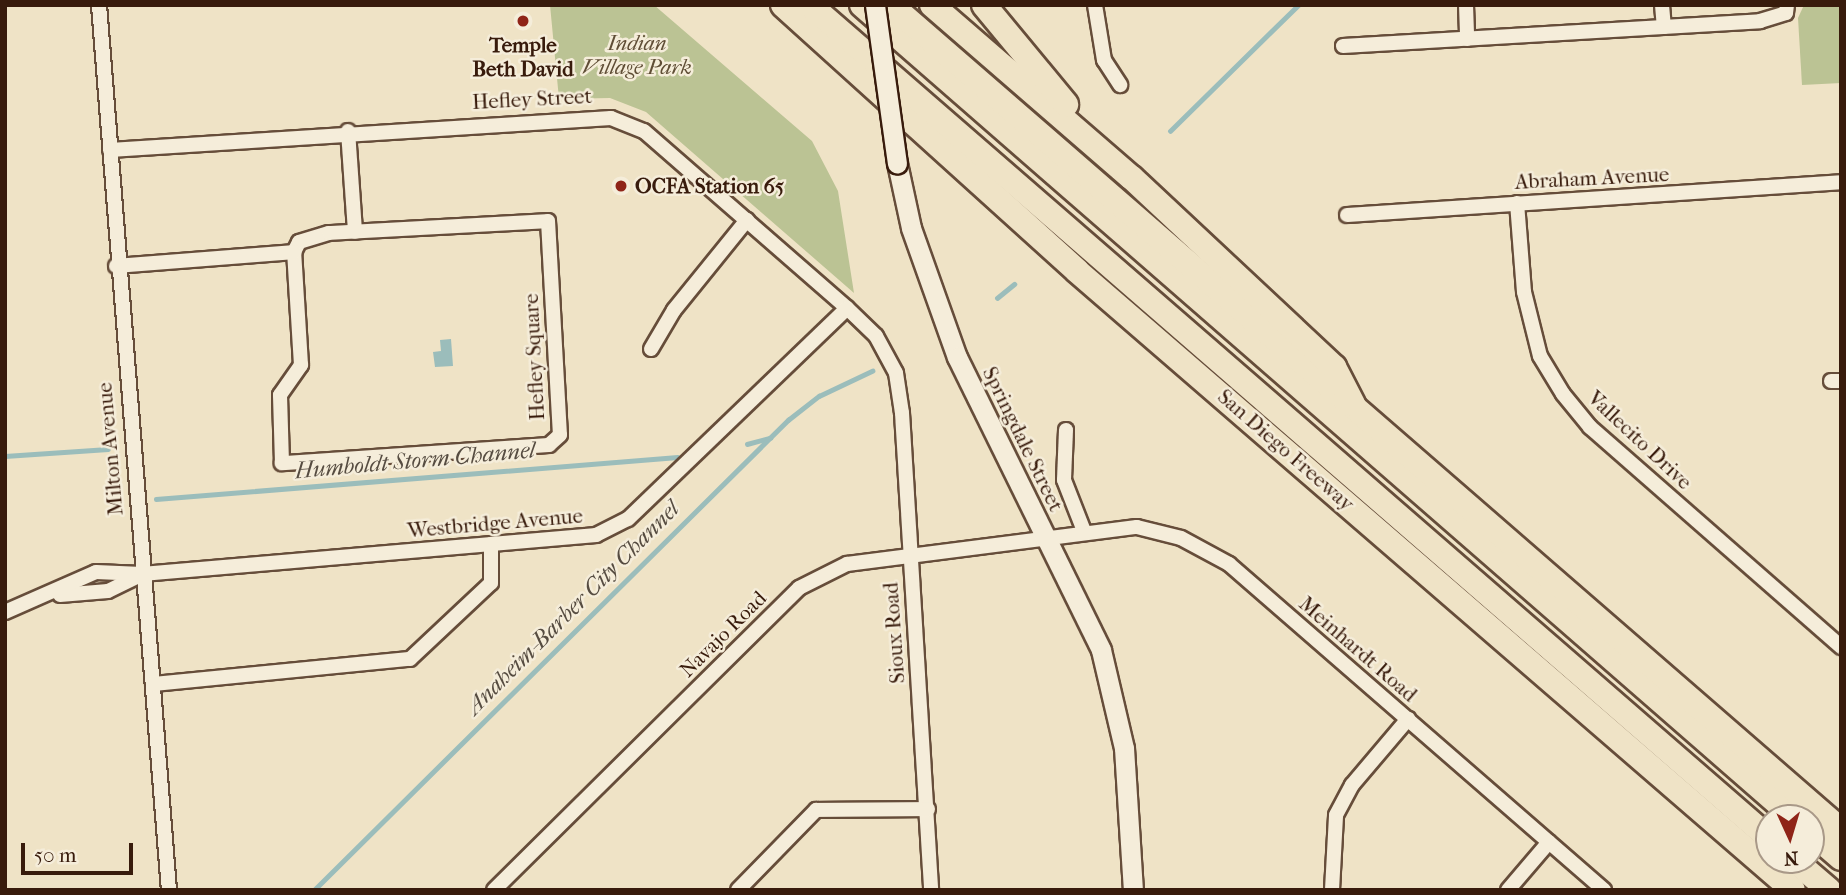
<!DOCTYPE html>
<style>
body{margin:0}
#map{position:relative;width:1846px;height:895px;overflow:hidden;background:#efe3c6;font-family:"IM FELL French Canon",serif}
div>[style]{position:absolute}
.green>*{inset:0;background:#bbc394}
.water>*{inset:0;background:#9bbdbb}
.stream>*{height:4.5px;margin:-2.25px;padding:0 2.25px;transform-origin:2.25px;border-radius:2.25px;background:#9bbdbb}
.roads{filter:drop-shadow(2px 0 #664d3a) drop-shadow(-2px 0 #664d3a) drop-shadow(0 2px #664d3a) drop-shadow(0 -2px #664d3a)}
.street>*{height:14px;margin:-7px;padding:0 7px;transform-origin:7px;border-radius:7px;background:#f5edda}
.secondary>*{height:19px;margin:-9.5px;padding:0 9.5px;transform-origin:9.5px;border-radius:9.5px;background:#f5edda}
.highway>*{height:24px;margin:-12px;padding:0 12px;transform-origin:12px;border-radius:12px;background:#efe3c6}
.bridges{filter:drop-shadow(2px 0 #381b0c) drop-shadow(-2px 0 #381b0c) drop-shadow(0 2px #381b0c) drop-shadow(0 -2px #381b0c)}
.secondary-bridge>*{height:19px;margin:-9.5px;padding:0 9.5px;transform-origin:9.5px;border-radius:9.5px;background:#f5edda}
.dots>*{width:19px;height:19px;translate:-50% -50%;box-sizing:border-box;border:4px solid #f5edda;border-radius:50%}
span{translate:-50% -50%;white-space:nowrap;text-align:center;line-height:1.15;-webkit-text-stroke:5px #f5edda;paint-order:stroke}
.park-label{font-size:21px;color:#5f4d35;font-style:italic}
.poi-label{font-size:21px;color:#381b0c;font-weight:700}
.left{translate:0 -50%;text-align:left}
.street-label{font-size:21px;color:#381b0c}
.water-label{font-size:23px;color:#564c41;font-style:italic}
.frame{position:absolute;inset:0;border:7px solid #381b0c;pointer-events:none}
.north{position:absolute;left:1755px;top:804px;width:70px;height:70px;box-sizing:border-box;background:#f5edda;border:2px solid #a99988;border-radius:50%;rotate:176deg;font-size:19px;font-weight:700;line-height:28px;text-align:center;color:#381b0c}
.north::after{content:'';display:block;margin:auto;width:24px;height:32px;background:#8f2418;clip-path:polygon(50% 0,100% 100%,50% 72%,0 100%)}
.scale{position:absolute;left:21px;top:843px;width:112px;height:32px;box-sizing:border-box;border:4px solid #381b0c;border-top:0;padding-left:9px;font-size:21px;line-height:24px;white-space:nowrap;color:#381b0c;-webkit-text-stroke:5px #f5edda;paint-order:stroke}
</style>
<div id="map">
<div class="green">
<div style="clip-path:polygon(550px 5px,654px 5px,812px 141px,838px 191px,854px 293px,646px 112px,610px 98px,559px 99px)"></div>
<div style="clip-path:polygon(1804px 5px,1841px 5px,1841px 83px,1802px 85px,1798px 18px)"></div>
</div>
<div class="water">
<div style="clip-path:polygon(451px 339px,453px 366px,435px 367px,433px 352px,441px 351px,440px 340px)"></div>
</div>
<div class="stream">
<div style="left:1170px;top:131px;width:180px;rotate:-44.5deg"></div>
<div style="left:997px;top:298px;width:22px;rotate:-39deg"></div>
<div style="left:747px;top:444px;width:24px;rotate:-15deg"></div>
<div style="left:5px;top:456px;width:103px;rotate:-3.9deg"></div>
<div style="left:156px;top:499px;width:523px;rotate:-4.61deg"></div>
<div style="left:314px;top:890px;width:668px;rotate:-44.76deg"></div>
<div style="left:788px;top:420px;width:39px;rotate:-38deg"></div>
<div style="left:819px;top:396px;width:59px;rotate:-25.3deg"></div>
</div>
<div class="roads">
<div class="street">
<div style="left:99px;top:5px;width:888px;rotate:85.48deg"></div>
<div style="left:1095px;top:5px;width:56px;rotate:80.7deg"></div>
<div style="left:1104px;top:60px;width:30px;rotate:57deg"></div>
<div style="left:1466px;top:5px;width:34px;rotate:88deg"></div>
<div style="left:1662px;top:5px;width:22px;rotate:85deg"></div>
<div style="left:1343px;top:46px;width:418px;rotate:-3.4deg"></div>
<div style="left:1760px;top:21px;width:27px;rotate:-17deg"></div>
<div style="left:1786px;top:13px;width:8px;rotate:-83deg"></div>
<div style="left:348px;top:131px;width:101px;rotate:86deg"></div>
<div style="left:110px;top:150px;width:502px;rotate:-3.65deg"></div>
<div style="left:611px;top:118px;width:35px;rotate:22deg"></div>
<div style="left:644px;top:131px;width:269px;rotate:41.1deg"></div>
<div style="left:847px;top:308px;width:40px;rotate:44deg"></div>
<div style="left:876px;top:336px;width:42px;rotate:61.6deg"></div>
<div style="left:896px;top:373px;width:40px;rotate:81.5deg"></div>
<div style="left:902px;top:413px;width:478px;rotate:86.5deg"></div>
<div style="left:1517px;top:203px;width:89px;rotate:85.5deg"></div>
<div style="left:1524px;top:292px;width:66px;rotate:76deg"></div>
<div style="left:1540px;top:356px;width:44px;rotate:58.8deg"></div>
<div style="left:1563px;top:394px;width:43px;rotate:50.7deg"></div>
<div style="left:1590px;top:427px;width:334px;rotate:41.2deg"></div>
<div style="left:1347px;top:215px;width:495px;rotate:-3.8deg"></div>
<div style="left:548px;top:221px;width:214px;rotate:86.8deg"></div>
<div style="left:560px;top:435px;width:15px;rotate:138deg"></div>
<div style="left:549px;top:445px;width:268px;rotate:176.1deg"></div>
<div style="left:282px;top:463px;width:68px;rotate:-91.7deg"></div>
<div style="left:280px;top:395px;width:37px;rotate:-55deg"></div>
<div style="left:301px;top:365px;width:113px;rotate:-93.5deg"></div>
<div style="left:294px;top:252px;width:11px;rotate:-63deg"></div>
<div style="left:299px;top:242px;width:31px;rotate:-17deg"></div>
<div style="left:329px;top:233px;width:219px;rotate:-3.1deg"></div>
<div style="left:116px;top:266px;width:179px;rotate:-4.5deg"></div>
<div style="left:651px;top:349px;width:45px;rotate:-59.5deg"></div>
<div style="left:674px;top:310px;width:116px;rotate:-51deg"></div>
<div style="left:1831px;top:381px;width:10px"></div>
<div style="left:1066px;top:430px;width:50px;rotate:92.3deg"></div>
<div style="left:1064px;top:480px;width:55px;rotate:68.6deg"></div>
<div style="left:60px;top:595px;width:48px;rotate:-4.8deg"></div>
<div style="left:108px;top:591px;width:37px;rotate:-26deg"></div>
<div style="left:5px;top:612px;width:99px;rotate:-23.7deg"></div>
<div style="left:96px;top:572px;width:46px;rotate:2.5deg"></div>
<div style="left:142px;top:574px;width:456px;rotate:-4.9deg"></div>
<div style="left:596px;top:535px;width:36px;rotate:-27deg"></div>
<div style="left:628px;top:519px;width:304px;rotate:-43.9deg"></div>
<div style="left:153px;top:684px;width:258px;rotate:-5.6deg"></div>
<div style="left:410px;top:659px;width:111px;rotate:-43.2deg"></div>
<div style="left:491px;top:583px;width:39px;rotate:-90deg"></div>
<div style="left:494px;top:890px;width:429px;rotate:-44.7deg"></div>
<div style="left:799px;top:588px;width:54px;rotate:-26.6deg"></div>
<div style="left:847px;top:564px;width:292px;rotate:-7.3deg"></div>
<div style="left:1137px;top:527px;width:45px;rotate:14deg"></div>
<div style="left:1181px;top:538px;width:55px;rotate:28.4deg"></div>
<div style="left:1229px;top:564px;width:497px;rotate:41deg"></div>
<div style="left:738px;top:890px;width:112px;rotate:-45.7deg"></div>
<div style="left:816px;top:810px;width:112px;rotate:-0.5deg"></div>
<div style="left:1332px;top:890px;width:75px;rotate:-86.9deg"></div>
<div style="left:1336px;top:815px;width:34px;rotate:-62deg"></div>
<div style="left:1352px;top:785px;width:87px;rotate:-49.7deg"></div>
<div style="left:1508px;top:890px;width:63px;rotate:-49.5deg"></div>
</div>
<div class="secondary">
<div style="left:897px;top:163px;width:66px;rotate:77.8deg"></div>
<div style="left:911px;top:228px;width:137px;rotate:70.4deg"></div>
<div style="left:957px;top:357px;width:326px;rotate:63.8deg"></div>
<div style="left:1101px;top:650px;width:101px;rotate:76.8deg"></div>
<div style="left:1124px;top:748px;width:142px;rotate:86.4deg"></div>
</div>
<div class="highway">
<div style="left:783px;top:5px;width:396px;rotate:42.1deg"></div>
<div style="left:1077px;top:271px;width:946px;rotate:40.84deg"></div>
<div style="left:810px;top:5px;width:1270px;rotate:40.98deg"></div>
<div style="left:862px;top:5px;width:1238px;rotate:41.07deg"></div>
<div style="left:891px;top:5px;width:1258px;rotate:40.97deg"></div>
<div style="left:932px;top:5px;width:264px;rotate:40.9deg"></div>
<div style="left:1132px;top:178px;width:277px;rotate:43.1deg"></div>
<div style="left:1334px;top:367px;width:42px;rotate:62.8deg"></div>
<div style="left:984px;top:5px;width:129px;rotate:50.4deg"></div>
<div style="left:1811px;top:832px;width:40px;rotate:41deg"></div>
<div style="left:1794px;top:860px;width:46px;rotate:40.6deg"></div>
</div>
</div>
<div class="bridges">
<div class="secondary-bridge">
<div style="left:875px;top:5px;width:160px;rotate:82.1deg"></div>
</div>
</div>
<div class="dots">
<div style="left:523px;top:21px;background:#8f2418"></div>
<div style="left:621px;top:186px;background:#8f2418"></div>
</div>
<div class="park-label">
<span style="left:637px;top:55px">Indian<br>Village Park</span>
</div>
<div class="poi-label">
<span style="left:523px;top:57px">Temple<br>Beth David</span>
<span class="left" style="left:635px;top:186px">OCFA Station 65</span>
</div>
<div class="street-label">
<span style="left:532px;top:99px;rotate:-3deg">Hefley Street</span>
<span style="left:1592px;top:178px;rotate:-3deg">Abraham Avenue</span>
<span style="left:534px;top:357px;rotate:-93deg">Hefley Square</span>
<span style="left:1023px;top:439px;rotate:64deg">Springdale Street</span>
<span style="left:1640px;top:440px;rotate:43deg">Vallecito Drive</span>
<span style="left:110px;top:449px;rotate:-95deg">Milton Avenue</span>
<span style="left:1286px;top:450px;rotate:41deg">San Diego Freeway</span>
<span style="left:495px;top:523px;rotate:-5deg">Westbridge Avenue</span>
<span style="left:894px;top:633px;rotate:-94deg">Sioux Road</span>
<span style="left:723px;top:634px;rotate:-45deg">Navajo Road</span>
<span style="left:1358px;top:649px;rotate:41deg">Meinhardt Road</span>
</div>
<div class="water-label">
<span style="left:415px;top:461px;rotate:-5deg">Humboldt Storm Channel</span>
<span style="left:573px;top:608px;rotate:-45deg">Anaheim-Barber City Channel</span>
</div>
<div class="frame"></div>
<div class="north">N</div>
<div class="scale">50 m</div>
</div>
